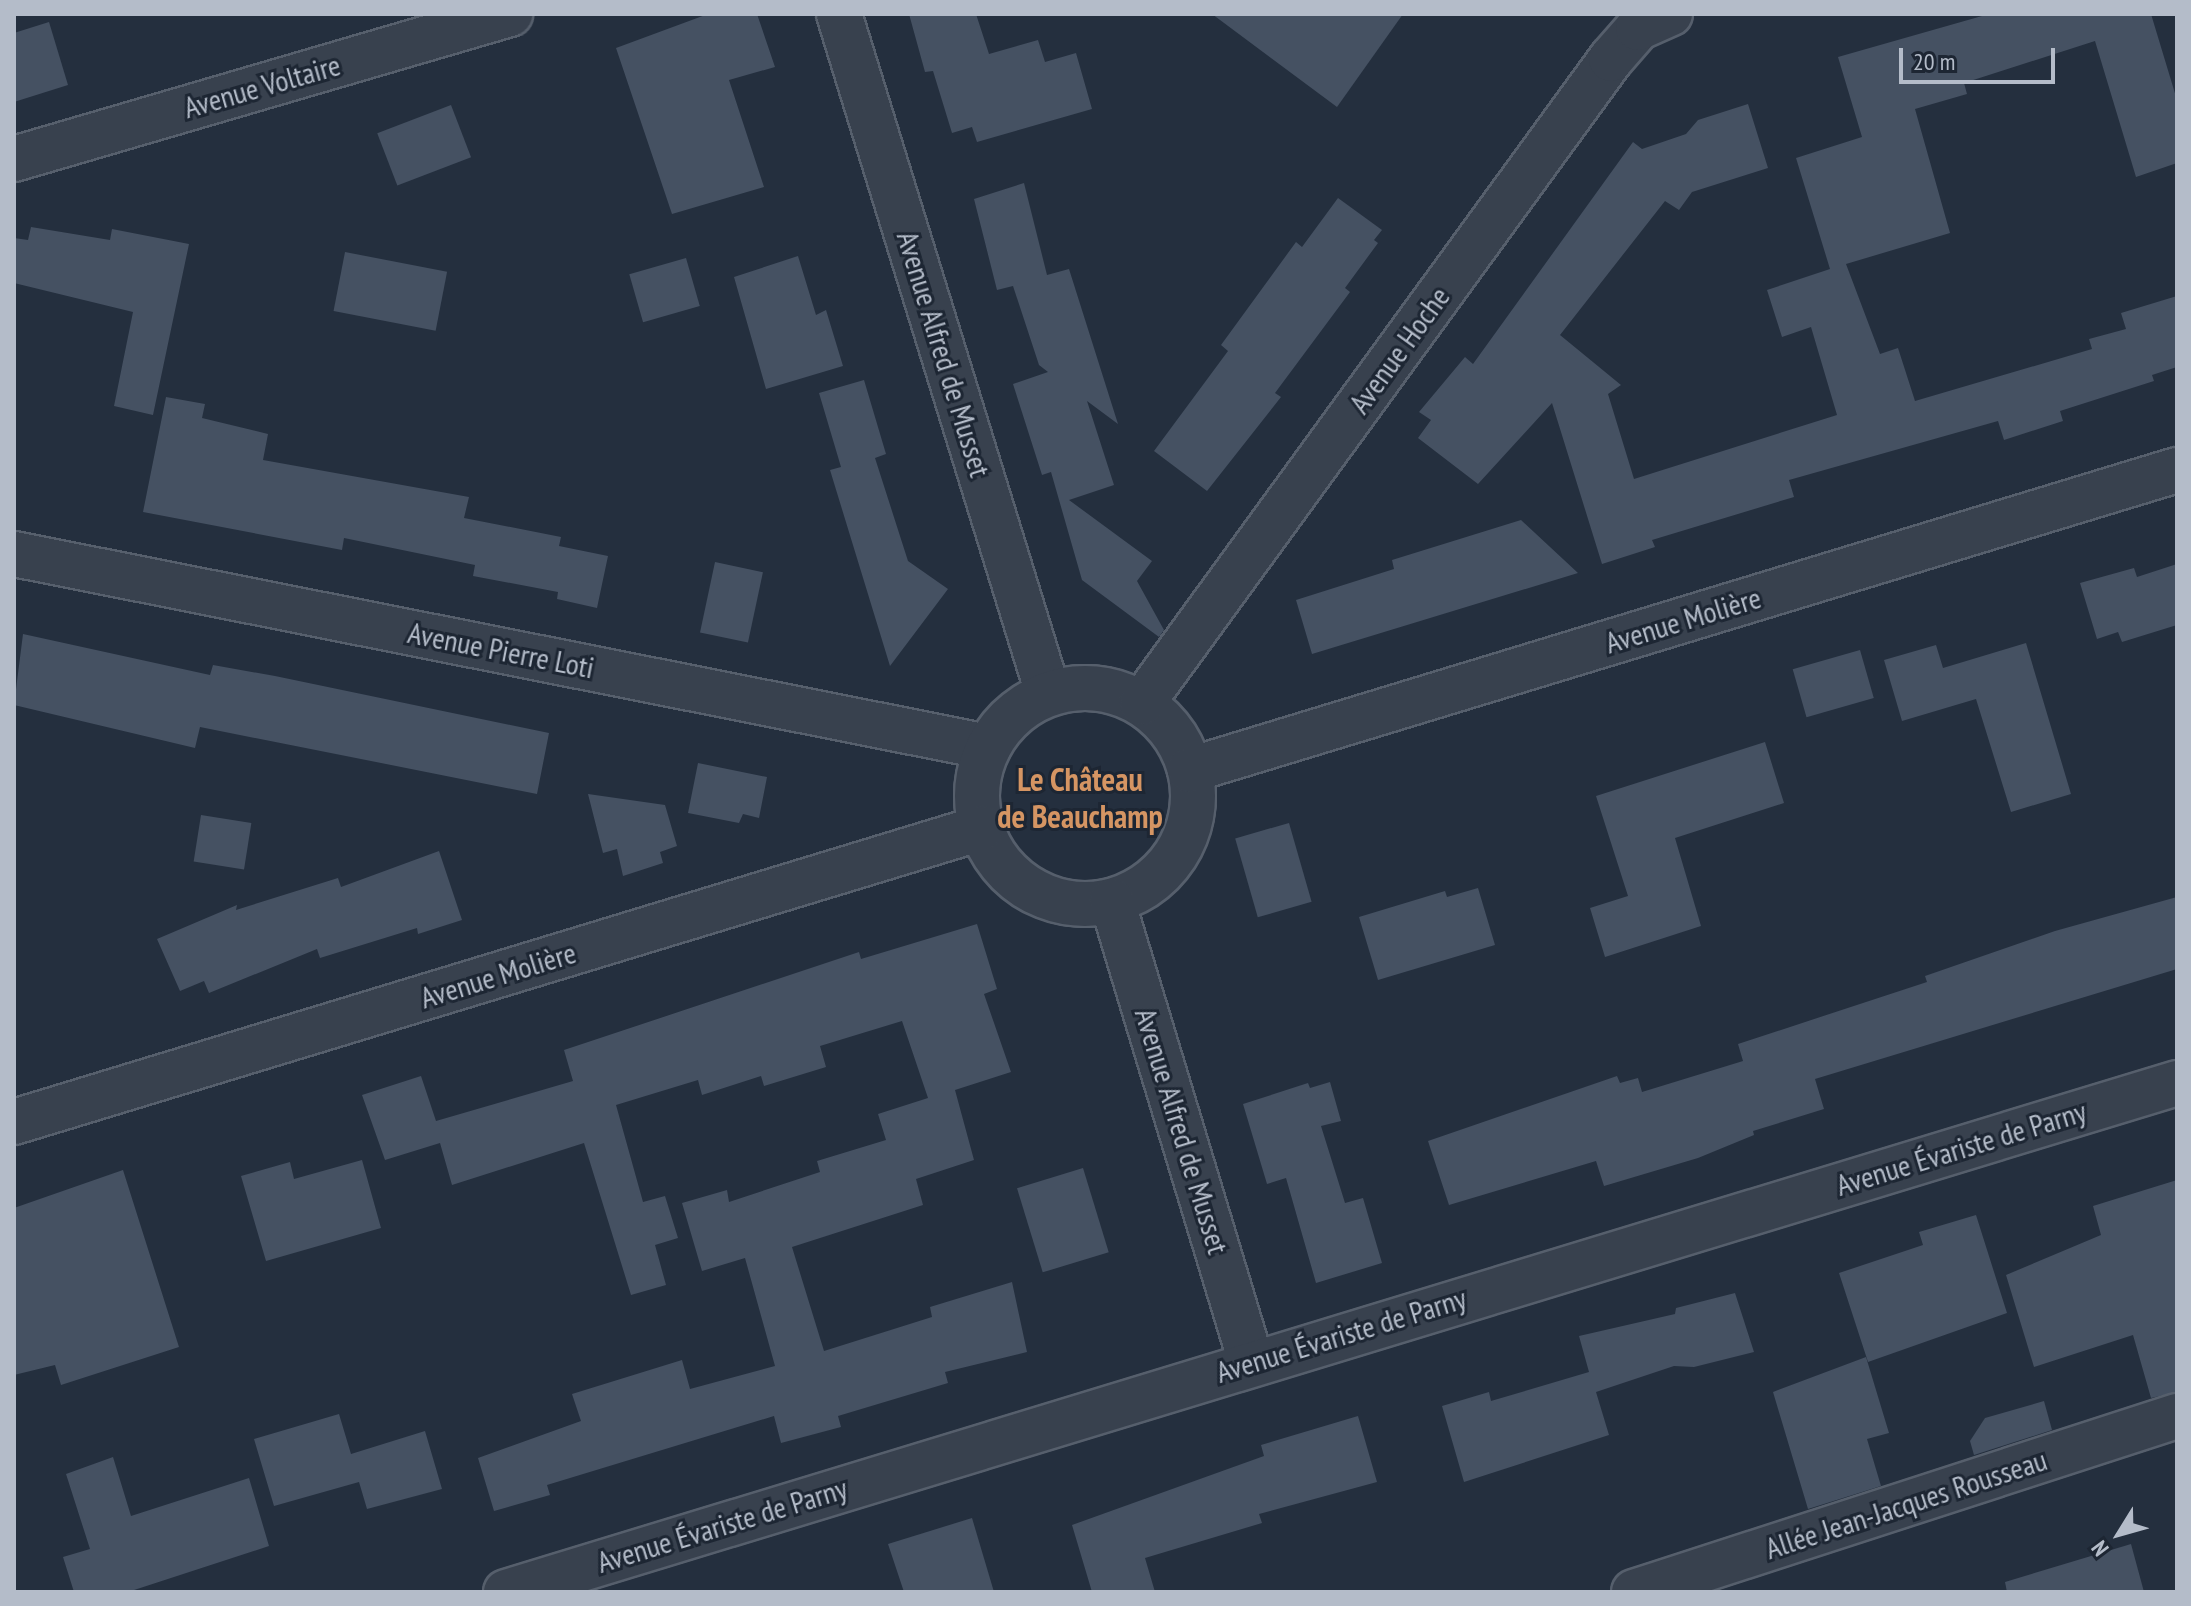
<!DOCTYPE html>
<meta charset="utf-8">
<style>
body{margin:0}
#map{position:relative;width:2191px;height:1606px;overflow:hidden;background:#242f3e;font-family:"PT Sans Narrow",sans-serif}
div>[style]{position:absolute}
.building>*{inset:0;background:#455162;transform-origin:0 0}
.roads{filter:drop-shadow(2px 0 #565f6c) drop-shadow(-2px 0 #565f6c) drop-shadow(0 2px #565f6c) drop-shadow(0 -2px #565f6c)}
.minor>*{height:44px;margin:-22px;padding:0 22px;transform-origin:22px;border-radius:22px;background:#38414e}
.minor>.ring{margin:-22px;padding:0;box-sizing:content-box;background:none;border:44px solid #38414e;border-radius:50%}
span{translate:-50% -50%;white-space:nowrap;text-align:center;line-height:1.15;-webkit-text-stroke:6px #1d2633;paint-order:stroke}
.street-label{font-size:30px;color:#b4bcc9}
.neighbourhood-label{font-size:32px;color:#d59563;font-weight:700}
.frame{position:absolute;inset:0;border:16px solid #b4bcc9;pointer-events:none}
.north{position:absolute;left:2079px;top:1494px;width:80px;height:80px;-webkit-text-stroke:6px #1d2633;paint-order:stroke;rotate:233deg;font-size:22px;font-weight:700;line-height:32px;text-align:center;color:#b4bcc9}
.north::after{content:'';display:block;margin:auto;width:28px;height:36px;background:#b4bcc9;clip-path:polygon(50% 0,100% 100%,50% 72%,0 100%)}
.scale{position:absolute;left:1899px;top:48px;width:156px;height:36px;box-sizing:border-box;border:4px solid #b4bcc9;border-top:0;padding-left:10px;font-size:24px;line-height:28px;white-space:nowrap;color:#b4bcc9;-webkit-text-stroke:6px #1d2633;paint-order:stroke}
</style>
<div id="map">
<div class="building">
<div style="clip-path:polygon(708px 14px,757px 14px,775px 67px,729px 80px,764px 187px,672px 214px,616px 48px)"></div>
<div style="clip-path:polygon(909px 14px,976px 14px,989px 54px,1038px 40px,1045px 62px,1076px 53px,1092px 109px,977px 142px,972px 127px,952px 133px,933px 71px,925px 72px)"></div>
<div style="clip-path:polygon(1212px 14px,1403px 14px,1337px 107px)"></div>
<div style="clip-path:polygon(1989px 14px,2151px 14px,2177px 100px,2177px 163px,2136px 177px,2095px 41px,1964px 83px,1967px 94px,1915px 109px,1950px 233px,1846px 264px,1880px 354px,1898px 348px,1915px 401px,2092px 349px,2089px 339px,2126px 329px,2121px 313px,2177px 296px,2177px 367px,2152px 375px,2154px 381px,2060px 411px,2063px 421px,2004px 440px,1998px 421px,1789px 480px,1794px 497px,1652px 540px,1655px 547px,1602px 564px,1552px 403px,1478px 484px,1418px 438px,1431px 420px,1419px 412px,1465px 357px,1473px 364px,1633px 142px,1642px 149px,1686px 134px,1698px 120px,1748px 104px,1768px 168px,1692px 192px,1679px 210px,1665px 201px,1560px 335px,1621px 385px,1608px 394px,1634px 479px,1837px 415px,1811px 327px,1782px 337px,1767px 290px,1830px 269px,1796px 158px,1862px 137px,1838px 57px)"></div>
<div style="clip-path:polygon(49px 22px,68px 85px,14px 102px,14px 33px)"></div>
<div style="left:451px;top:105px;width:56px;height:79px;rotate:69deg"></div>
<div style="clip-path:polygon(1024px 183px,1047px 275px,1069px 269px,1118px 424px,1087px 401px,1114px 485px,1069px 500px,1152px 561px,1137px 581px,1164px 630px,1159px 637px,1082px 580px,1051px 472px,1042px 475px,1013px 384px,1048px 372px,1039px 365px,1013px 286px,997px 290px,974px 199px)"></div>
<div style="clip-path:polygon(1338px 198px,1382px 230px,1374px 240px,1378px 243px,1345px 288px,1350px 292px,1275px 393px,1281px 397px,1207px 491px,1154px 451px,1228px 351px,1221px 345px,1296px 242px,1302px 247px)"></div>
<div style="clip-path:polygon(31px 227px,110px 240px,112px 229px,189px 244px,153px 415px,114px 406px,133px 312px,14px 283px,14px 238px,28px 240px)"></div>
<div style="left:345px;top:252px;width:104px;height:60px;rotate:11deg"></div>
<div style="clip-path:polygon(798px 256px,816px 315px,826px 310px,843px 366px,766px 389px,734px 277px)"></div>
<div style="left:686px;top:258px;width:50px;height:59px;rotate:74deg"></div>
<div style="clip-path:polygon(864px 380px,886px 454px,875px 458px,908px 561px,948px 589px,890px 666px,830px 470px,841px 467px,819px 393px)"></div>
<div style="clip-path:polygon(166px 397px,205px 404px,202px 418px,268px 434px,263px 460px,469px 497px,464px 518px,561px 537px,559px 546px,608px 556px,597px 608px,557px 599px,558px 592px,473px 576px,475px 565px,344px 538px,342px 550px,143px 512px)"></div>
<div style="clip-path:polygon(1521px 520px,1578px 573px,1312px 654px,1296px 600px,1394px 569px,1392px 560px)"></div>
<div style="left:715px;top:562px;width:49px;height:72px;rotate:12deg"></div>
<div style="clip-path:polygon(2177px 564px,2177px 625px,2122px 642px,2118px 632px,2097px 639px,2080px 583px,2134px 568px,2137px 577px)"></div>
<div style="clip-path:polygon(23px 634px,210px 675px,213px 665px,275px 676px,549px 733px,537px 794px,200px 727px,195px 748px,14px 705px)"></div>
<div style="clip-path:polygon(2026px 643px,2071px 794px,2011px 812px,1976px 699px,1902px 721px,1884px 660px,1936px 645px,1943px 668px)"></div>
<div style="left:1860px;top:650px;width:50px;height:70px;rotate:74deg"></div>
<div style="clip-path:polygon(1765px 742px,1784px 803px,1675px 838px,1701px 926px,1605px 957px,1590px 908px,1628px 896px,1596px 796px)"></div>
<div style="clip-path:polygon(698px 763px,767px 777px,759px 818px,743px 814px,739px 823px,688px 813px)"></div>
<div style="clip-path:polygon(588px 794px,665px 805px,677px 846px,660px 852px,663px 863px,623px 876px,617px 849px,603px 853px)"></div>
<div style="left:201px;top:815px;width:51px;height:47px;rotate:9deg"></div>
<div style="left:1289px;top:823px;width:82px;height:56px;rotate:74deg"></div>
<div style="clip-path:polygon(439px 851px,462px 920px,418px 934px,417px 928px,320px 958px,317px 949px,209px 993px,204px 981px,180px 991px,157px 939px,237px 905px,236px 910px,338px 878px,341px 887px)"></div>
<div style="clip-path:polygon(1478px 888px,1495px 945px,1378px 980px,1359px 917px,1445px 891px,1447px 897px)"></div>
<div style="clip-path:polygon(2177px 897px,2177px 969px,1815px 1079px,1824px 1109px,1753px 1131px,1754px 1135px,1698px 1158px,1604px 1186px,1596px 1161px,1449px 1205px,1428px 1141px,1617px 1076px,1620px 1083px,1638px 1078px,1642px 1092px,1743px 1061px,1738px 1044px,1927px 982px,1925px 976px,2055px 931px)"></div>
<div style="clip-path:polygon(977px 924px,997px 989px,984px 994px,1011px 1072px,955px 1090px,974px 1160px,916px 1179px,923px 1205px,792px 1247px,824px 1351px,932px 1317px,930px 1307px,1012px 1282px,1027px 1352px,945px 1372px,948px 1383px,838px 1416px,841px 1427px,781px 1443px,774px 1416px,547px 1485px,550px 1495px,494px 1511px,478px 1458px,581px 1421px,572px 1394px,682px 1360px,690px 1389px,775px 1366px,745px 1258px,702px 1271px,682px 1203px,727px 1190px,729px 1202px,820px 1172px,817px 1161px,886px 1140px,878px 1114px,928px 1098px,902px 1021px,820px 1046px,826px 1067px,764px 1086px,761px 1076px,702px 1095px,698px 1080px,616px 1105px,643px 1202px,665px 1196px,678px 1238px,655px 1245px,666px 1285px,631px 1295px,584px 1143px,452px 1185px,440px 1143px,385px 1160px,362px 1095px,421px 1076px,436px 1121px,573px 1081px,564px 1050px,859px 952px,861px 959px)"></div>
<div style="clip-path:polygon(1330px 1082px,1341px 1121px,1321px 1126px,1345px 1203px,1363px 1198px,1382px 1263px,1316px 1283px,1286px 1178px,1267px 1184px,1243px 1104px,1308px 1083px,1310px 1088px)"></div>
<div style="clip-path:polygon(362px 1160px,381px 1228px,266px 1261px,241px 1176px,290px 1162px,294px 1179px)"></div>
<div style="left:1083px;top:1168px;width:88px;height:69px;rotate:73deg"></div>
<div style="clip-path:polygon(123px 1170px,179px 1347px,61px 1385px,55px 1365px,14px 1375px,14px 1208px)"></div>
<div style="clip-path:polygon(2177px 1180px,2177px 1392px,2151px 1398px,2133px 1335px,2034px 1367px,2006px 1275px,2101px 1235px,2093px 1206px)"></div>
<div style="clip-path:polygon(1976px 1215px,2007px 1313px,1868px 1362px,1839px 1273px,1923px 1245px,1919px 1232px)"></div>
<div style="clip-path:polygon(1735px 1293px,1754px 1352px,1694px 1367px,1674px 1366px,1596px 1392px,1609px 1435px,1464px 1482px,1442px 1406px,1489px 1392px,1491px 1401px,1589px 1372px,1579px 1336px,1675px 1314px,1676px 1308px)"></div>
<div style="clip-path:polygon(1866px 1357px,1889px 1433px,1867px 1439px,1881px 1486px,1808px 1509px,1773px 1392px)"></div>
<div style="clip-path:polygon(2044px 1401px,2052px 1430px,1974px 1455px,1970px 1441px,1985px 1418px)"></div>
<div style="clip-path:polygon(339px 1414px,351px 1454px,425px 1431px,442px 1489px,367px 1509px,359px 1482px,274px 1506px,254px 1439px)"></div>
<div style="clip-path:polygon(1358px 1416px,1377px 1482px,1259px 1514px,1262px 1523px,1145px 1558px,1155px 1592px,1092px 1592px,1072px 1525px,1264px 1456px,1261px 1445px)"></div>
<div style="clip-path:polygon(113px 1457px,131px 1516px,249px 1478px,269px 1546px,128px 1592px,74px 1592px,63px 1557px,90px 1549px,66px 1474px)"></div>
<div style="clip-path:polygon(972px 1518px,994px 1592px,904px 1592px,888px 1544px)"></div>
<div style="clip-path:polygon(2131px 1544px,2144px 1592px,2007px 1592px,2005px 1582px)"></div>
</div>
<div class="roads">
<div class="minor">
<div style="left:839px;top:14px;width:710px;rotate:72.89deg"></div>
<div style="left:14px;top:159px;width:517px;rotate:-16.3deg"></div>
<div style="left:14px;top:554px;width:993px;rotate:11.21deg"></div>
<div class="ring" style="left:977px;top:688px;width:172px;height:172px"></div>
<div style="left:1142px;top:703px;width:797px;rotate:-53.94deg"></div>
<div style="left:1611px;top:59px;width:41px;rotate:-48.9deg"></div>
<div style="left:1638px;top:28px;width:35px;rotate:-24deg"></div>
<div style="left:1190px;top:770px;width:1032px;rotate:-16.91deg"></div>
<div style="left:1112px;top:901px;width:481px;rotate:73.2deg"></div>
<div style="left:14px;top:1122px;width:1011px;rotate:-16.91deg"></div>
<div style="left:506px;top:1592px;width:1747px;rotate:-16.94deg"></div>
<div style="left:1634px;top:1592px;width:571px;rotate:-17.96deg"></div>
</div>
</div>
<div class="street-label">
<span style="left:262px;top:86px;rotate:-16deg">Avenue Voltaire</span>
<span style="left:1399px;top:350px;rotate:-54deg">Avenue Hoche</span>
<span style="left:944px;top:354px;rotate:73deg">Avenue Alfred de Musset</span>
<span style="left:1683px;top:620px;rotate:-17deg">Avenue Molière</span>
<span style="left:501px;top:650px;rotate:11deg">Avenue Pierre Loti</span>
<span style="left:498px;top:975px;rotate:-17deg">Avenue Molière</span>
<span style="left:1182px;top:1131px;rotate:73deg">Avenue Alfred de Musset</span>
<span style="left:1961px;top:1148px;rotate:-17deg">Avenue Évariste de Parny</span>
<span style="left:1341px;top:1335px;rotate:-17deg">Avenue Évariste de Parny</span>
<span style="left:1906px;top:1504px;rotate:-18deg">Allée Jean-Jacques Rousseau</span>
<span style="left:722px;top:1525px;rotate:-17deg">Avenue Évariste de Parny</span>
</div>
<div class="neighbourhood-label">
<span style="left:1080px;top:798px">Le Château<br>de Beauchamp</span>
</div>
<div class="frame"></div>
<div class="north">N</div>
<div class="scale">20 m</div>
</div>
